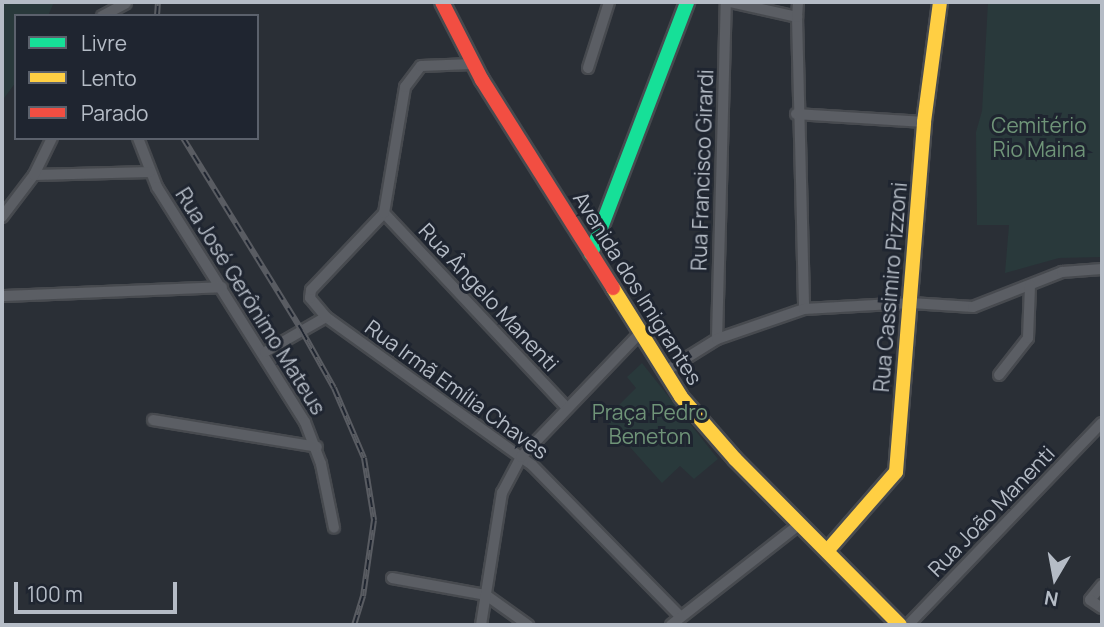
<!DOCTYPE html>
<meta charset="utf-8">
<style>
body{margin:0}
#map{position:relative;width:1104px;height:627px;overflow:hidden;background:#2a2f36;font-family:Manrope,sans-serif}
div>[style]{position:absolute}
.green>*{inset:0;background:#29393b}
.roads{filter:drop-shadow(2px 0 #474a4f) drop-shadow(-2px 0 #474a4f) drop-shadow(0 2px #474a4f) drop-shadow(0 -2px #474a4f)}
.street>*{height:10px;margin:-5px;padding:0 5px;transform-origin:5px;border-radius:5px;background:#5b5e64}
.fast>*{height:14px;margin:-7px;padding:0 7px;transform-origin:7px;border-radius:7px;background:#16e098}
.slow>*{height:14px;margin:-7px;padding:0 7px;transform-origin:7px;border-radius:7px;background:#ffcf43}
.jam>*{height:14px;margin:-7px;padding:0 7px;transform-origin:7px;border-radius:7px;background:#f24e42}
.rail>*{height:6px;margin-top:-3px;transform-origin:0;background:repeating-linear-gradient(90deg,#1f2530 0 10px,#595c62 0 20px);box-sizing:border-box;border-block:2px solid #595c62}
span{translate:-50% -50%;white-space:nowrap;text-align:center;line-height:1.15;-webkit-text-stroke:6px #1f2530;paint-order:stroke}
.park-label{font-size:21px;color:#6f9478}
.street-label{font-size:21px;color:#b5bcc6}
.frame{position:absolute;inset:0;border:4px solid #b5bcc6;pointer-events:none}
.legend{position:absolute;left:14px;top:14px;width:245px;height:126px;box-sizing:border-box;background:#1f2530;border:2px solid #5b616c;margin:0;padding:9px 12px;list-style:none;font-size:21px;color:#b5bcc6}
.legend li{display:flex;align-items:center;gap:14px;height:35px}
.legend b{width:35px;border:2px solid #5b616c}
.north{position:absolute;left:1020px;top:543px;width:70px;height:70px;-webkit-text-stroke:5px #1f2530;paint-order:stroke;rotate:190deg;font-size:19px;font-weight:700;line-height:28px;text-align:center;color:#b5bcc6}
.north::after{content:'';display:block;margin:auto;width:24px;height:32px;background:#b5bcc6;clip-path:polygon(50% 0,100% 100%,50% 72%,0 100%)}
.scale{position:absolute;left:14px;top:582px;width:163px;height:32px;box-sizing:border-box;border:4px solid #b5bcc6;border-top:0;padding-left:9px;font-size:21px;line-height:24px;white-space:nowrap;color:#b5bcc6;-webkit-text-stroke:5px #1f2530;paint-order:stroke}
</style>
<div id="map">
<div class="green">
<div style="clip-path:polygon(2px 2px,54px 2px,48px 16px,16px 16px,16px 82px,2px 101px)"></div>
<div style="clip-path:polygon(988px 2px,1102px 2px,1102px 257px,1059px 258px,1005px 273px,1009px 225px,977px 225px,976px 132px,982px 111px)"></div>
<div style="clip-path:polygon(642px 363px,718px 459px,694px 479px,680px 466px,662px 483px,605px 419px,636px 388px,627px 377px)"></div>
</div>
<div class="roads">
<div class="street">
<div style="left:730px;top:2px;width:69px;rotate:12.6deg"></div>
<div style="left:797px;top:17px;width:292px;rotate:88.6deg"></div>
<div style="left:102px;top:16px;width:27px;rotate:-28deg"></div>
<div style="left:797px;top:17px;width:15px;rotate:-86deg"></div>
<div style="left:588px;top:68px;width:69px;rotate:-72.3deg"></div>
<div style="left:796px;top:114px;width:128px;rotate:3.6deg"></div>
<div style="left:138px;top:138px;width:53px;rotate:68.8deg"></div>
<div style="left:157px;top:187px;width:278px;rotate:57.8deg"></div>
<div style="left:305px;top:422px;width:45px;rotate:69.1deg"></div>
<div style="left:321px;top:464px;width:65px;rotate:78.5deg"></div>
<div style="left:34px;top:175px;width:116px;rotate:-1.5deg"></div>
<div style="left:384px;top:213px;width:267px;rotate:46.8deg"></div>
<div style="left:2px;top:217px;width:53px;rotate:-52.7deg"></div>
<div style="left:34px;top:175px;width:41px;rotate:-64.1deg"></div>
<div style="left:2px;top:296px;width:220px;rotate:-2.3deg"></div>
<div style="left:326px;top:317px;width:254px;rotate:35.7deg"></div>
<div style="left:532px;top:465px;width:211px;rotate:45.6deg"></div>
<div style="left:717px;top:339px;width:337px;rotate:-88.5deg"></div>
<div style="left:265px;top:352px;width:70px;rotate:-29.8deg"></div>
<div style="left:326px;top:317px;width:25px;rotate:-130deg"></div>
<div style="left:310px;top:298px;width:8px;rotate:-83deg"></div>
<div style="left:311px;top:290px;width:106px;rotate:-46.5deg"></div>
<div style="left:384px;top:213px;width:128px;rotate:-80.5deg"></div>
<div style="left:405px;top:87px;width:26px;rotate:-53deg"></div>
<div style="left:421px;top:66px;width:51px;rotate:-2.2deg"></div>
<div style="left:664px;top:372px;width:62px;rotate:-31.9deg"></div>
<div style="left:717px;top:339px;width:92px;rotate:-19deg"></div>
<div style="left:804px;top:309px;width:107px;rotate:-3.2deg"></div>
<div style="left:911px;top:303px;width:62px;rotate:3.7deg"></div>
<div style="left:973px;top:307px;width:96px;rotate:-21.5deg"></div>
<div style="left:1062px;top:272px;width:40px;rotate:-4.3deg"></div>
<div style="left:999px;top:375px;width:47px;rotate:-51.9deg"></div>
<div style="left:1028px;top:338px;width:53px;rotate:-87.8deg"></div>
<div style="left:153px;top:420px;width:166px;rotate:9.3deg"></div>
<div style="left:392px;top:578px;width:96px;rotate:10.3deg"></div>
<div style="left:486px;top:595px;width:52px;rotate:35.5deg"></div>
<div style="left:1102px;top:585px;width:19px;rotate:129deg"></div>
<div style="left:1090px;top:600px;width:14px;rotate:34deg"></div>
<div style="left:481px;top:625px;width:134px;rotate:-81deg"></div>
<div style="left:502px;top:493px;width:41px;rotate:-62.2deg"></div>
<div style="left:521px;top:457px;width:172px;rotate:-46.2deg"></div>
<div style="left:671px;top:625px;width:164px;rotate:-38.1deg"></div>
<div style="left:908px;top:625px;width:280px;rotate:-46.2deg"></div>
</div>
<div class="fast">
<div style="left:591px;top:254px;width:270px;rotate:-69.1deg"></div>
</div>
<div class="slow">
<div style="left:613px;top:288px;width:128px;rotate:58deg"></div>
<div style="left:681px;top:397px;width:82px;rotate:48.9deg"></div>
<div style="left:735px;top:459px;width:234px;rotate:45.2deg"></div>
<div style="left:827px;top:551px;width:105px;rotate:-48.9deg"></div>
<div style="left:896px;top:472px;width:351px;rotate:-85.4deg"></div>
<div style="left:924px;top:122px;width:121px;rotate:-82.4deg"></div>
</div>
<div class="jam">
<div style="left:442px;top:2px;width:88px;rotate:62.9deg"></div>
<div style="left:482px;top:80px;width:246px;rotate:57.8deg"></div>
</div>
</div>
<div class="rail">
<div style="left:157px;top:16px;width:14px;rotate:-86deg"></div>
<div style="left:183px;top:138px;width:227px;rotate:58.3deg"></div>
<div style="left:302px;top:331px;width:65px;rotate:60.7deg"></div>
<div style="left:334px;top:388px;width:76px;rotate:66.8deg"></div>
<div style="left:364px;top:458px;width:63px;rotate:80.8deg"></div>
<div style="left:374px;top:520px;width:77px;rotate:98.2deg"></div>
<div style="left:363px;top:596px;width:30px;rotate:107deg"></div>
</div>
<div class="park-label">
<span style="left:1039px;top:137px">Cemitério<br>Rio Maina</span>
<span style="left:650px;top:424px">Praça Pedro<br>Beneton</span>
</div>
<div class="street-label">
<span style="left:702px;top:170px;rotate:-88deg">Rua Francisco Girardi</span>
<span style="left:890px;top:287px;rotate:-85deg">Rua Cassimiro Pizzoni</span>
<span style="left:638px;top:288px;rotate:58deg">Avenida dos Imigrantes</span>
<span style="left:489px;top:297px;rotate:47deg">Rua Ângelo Manenti</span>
<span style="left:251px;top:301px;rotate:58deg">Rua José Gerônimo Mateus</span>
<span style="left:457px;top:389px;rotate:36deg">Rua Irmã Emília Chaves</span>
<span style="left:991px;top:511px;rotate:-46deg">Rua João Manenti</span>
</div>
<div class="frame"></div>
<ul class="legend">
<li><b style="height:9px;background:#16e098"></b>Livre</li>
<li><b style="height:9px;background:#ffcf43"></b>Lento</li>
<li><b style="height:9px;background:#f24e42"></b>Parado</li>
</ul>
<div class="north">N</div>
<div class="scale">100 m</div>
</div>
